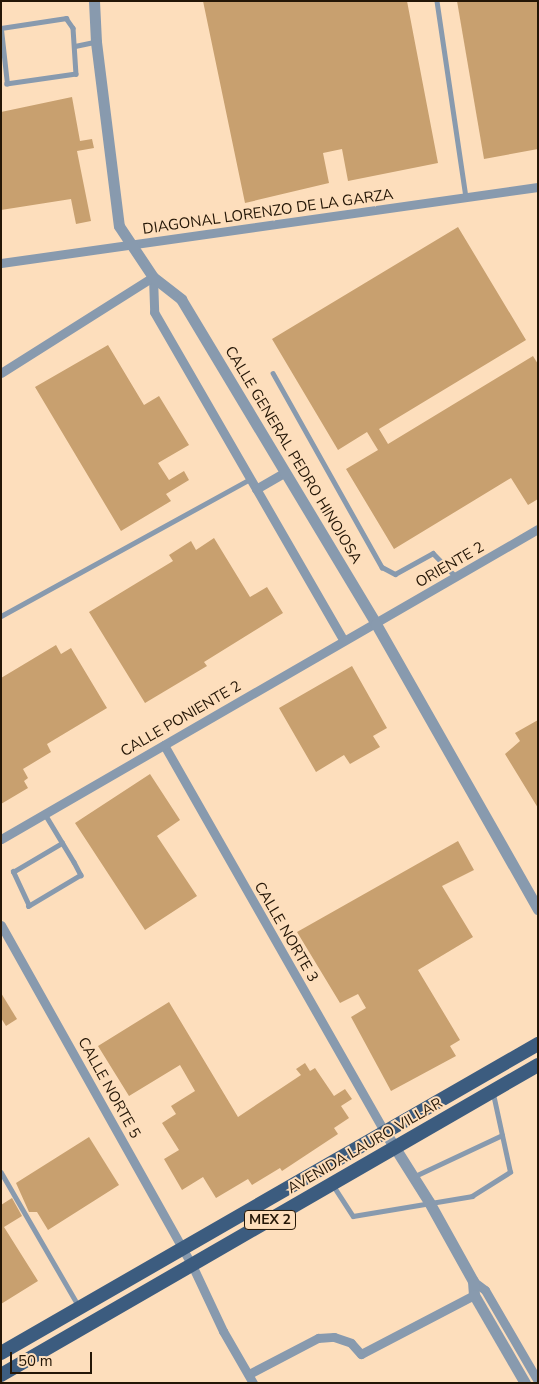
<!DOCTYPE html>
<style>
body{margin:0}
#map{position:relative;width:539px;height:1384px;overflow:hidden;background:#fddebc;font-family:"Nunito Sans",sans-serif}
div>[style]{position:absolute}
.building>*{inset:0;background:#c8a06f}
.service>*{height:4.5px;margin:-2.25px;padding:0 2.25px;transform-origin:2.25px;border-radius:2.25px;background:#889aae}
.minor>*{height:9px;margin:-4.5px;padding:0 4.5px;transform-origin:4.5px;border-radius:4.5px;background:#889aae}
.tertiary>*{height:11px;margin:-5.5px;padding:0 5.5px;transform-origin:5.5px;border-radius:5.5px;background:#889aae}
.primary>*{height:14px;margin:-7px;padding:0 7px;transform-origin:7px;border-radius:7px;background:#3c5c7f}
span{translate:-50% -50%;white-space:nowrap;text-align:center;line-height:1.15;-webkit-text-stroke:4px #fddebc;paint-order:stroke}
.shield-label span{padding:1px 4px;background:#fddebc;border:1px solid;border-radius:4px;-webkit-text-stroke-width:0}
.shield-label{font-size:14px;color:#241606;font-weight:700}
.street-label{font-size:15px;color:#241606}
.frame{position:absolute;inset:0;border:2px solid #241606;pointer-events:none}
.scale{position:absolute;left:10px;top:1352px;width:82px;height:22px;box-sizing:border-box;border:2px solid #241606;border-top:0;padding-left:6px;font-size:15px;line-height:18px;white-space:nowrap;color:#241606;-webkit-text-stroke:4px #fddebc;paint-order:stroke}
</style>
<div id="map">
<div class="building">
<div style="clip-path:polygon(203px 1px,407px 1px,438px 163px,348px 181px,342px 149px,323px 153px,329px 183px,245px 203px)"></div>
<div style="clip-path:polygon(457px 1px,538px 1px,538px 149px,484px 159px)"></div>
<div style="clip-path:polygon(72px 97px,80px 141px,92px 139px,94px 148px,77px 151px,91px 221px,76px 224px,71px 199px,1px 210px,1px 112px)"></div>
<div style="clip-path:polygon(458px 227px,526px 340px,379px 429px,388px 444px,533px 356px,538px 364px,538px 499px,528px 505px,511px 478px,394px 549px,346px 469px,378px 450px,367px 432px,338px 450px,272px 339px)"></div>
<div style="clip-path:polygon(108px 345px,144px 405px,159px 396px,189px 445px,158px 463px,169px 480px,184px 471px,189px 480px,166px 494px,171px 501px,121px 531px,35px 387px)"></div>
<div style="clip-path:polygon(214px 538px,250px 597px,267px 587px,283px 613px,204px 662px,207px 666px,145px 703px,89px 612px,173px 561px,169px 555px,191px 541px,196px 550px)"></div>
<div style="clip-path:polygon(56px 645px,61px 654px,71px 648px,107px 708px,47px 744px,51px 752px,23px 769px,28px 778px,24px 781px,28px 788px,1px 804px,1px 678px)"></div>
<div style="clip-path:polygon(352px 666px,387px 728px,373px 736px,380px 747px,350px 764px,344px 755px,316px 772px,279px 708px)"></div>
<div style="clip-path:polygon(538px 720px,538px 808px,505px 754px,520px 741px,515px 733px)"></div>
<div style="clip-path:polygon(150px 774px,180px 820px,157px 836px,197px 896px,145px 930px,75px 823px)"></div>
<div style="clip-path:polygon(458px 841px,474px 870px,442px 886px,473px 937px,418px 970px,460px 1040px,450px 1046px,456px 1056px,391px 1091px,351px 1017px,366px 1008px,358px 994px,340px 1003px,297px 932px)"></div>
<div style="clip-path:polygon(1px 993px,17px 1019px,6px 1026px,1px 1018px)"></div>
<div style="clip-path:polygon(169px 1002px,238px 1117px,301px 1075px,296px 1069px,305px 1063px,310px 1071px,315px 1068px,334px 1096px,345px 1089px,352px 1099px,341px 1106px,349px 1118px,334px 1128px,338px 1134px,282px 1171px,280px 1168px,252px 1185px,248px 1179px,216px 1198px,203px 1177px,182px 1190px,164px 1159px,179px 1150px,162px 1123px,176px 1114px,171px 1106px,195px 1091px,180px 1065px,129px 1096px,98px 1046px)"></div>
<div style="clip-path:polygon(89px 1137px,119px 1185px,48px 1230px,37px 1212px,29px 1212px,16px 1183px)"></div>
<div style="clip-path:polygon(12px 1198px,22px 1216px,4px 1227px,38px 1281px,1px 1304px,1px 1205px)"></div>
</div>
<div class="service">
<div style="left:437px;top:1px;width:198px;rotate:81.6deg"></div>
<div style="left:1px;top:28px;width:66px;rotate:-8.7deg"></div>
<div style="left:66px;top:18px;width:12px;rotate:55deg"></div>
<div style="left:73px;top:28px;width:46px;rotate:86.3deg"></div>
<div style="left:76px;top:74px;width:70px;rotate:171.8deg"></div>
<div style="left:7px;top:84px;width:54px;rotate:-96.3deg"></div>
<div style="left:75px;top:46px;width:19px;rotate:-12deg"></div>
<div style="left:273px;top:373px;width:223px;rotate:60.7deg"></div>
<div style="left:382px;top:567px;width:15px;rotate:28deg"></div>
<div style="left:395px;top:574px;width:43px;rotate:-28.9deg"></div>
<div style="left:433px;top:553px;width:33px;rotate:46deg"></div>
<div style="left:1px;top:616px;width:284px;rotate:-28.8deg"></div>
<div style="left:45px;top:814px;width:56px;rotate:58.9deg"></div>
<div style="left:74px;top:862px;width:15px;rotate:62deg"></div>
<div style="left:81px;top:875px;width:61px;rotate:149.2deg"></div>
<div style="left:29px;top:906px;width:38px;rotate:-115deg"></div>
<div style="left:13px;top:872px;width:57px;rotate:-30.6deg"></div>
<div style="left:1px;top:1172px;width:154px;rotate:59.9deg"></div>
<div style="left:415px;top:1176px;width:96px;rotate:-25.2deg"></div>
<div style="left:333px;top:1185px;width:37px;rotate:57deg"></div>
<div style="left:353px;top:1216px;width:121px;rotate:-9.5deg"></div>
<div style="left:472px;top:1196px;width:45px;rotate:-32.3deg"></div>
<div style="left:510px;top:1172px;width:80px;rotate:-102.3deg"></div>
</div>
<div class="minor">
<div style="left:1px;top:263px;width:542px;rotate:-8.06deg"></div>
<div style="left:153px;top:277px;width:35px;rotate:88deg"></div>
<div style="left:154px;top:312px;width:379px;rotate:60deg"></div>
<div style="left:1px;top:373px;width:180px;rotate:-32.3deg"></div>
<div style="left:256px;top:489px;width:34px;rotate:-30deg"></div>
<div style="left:164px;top:745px;width:446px;rotate:60.3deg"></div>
<div style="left:1px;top:839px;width:620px;rotate:-30deg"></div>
<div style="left:1px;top:925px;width:390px;rotate:60.7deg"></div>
<div style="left:192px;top:1265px;width:73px;rotate:64.8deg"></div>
<div style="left:223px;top:1331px;width:60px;rotate:60deg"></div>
<div style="left:473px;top:1281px;width:15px;rotate:37deg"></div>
<div style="left:485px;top:1290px;width:105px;rotate:59.8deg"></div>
<div style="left:249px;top:1374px;width:78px;rotate:-27.6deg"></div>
<div style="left:318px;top:1338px;width:16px;rotate:-4deg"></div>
<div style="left:334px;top:1337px;width:18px;rotate:19deg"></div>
<div style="left:351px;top:1343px;width:15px;rotate:48deg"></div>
<div style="left:361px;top:1354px;width:127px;rotate:-27.6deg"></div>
</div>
<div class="tertiary">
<div style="left:94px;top:1px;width:41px;rotate:87.2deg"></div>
<div style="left:96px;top:42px;width:185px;rotate:82.9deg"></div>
<div style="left:119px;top:226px;width:61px;rotate:56.3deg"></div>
<div style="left:153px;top:277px;width:36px;rotate:38deg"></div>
<div style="left:181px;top:299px;width:379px;rotate:59deg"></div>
<div style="left:376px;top:624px;width:328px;rotate:60.4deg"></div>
<div style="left:385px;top:1132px;width:83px;rotate:57.8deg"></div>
<div style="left:429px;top:1202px;width:90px;rotate:60.9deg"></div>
<div style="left:473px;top:1281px;width:14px;rotate:86deg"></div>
<div style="left:474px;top:1295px;width:102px;rotate:59.9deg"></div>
</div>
<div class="primary">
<div style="left:1px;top:1353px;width:620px;rotate:-29.92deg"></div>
<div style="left:1px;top:1375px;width:620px;rotate:-30deg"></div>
</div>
<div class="shield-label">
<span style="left:270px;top:1220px">MEX 2</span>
</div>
<div class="street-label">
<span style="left:268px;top:212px;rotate:-8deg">DIAGONAL LORENZO DE LA GARZA</span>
<span style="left:293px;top:455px;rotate:59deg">CALLE GENERAL PEDRO HINOJOSA</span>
<span style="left:450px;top:565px;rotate:-30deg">ORIENTE 2</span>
<span style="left:181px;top:719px;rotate:-30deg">CALLE PONIENTE 2</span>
<span style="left:286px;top:932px;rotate:60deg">CALLE NORTE 3</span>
<span style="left:109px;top:1088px;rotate:61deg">CALLE NORTE 5</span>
<span style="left:365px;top:1146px;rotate:-30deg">AVENIDA LAURO VILLAR</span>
</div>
<div class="frame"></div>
<div class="scale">50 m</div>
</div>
